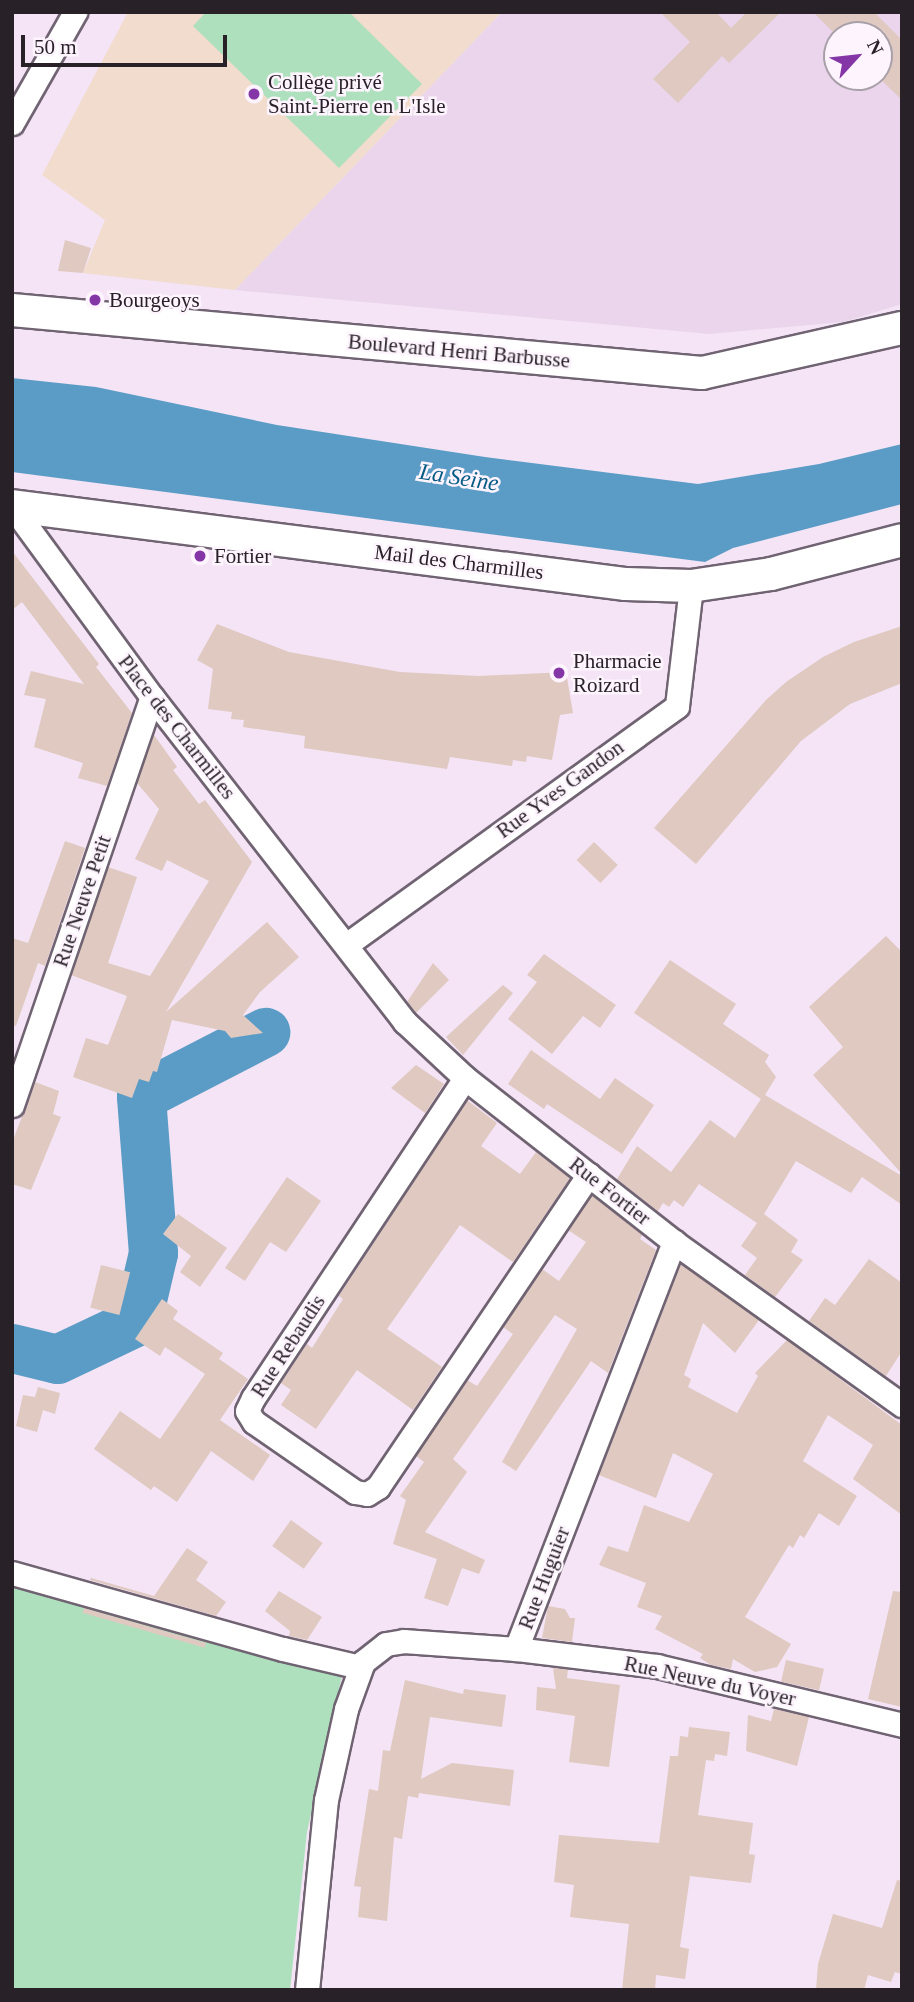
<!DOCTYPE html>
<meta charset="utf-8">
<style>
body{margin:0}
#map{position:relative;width:914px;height:2002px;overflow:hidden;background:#f4e4f5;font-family:"Times New Roman",serif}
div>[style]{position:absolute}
.built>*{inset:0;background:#ead5ec}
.education>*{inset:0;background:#f1dcce}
.green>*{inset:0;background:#afe0be}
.water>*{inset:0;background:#5a9cc5}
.river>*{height:49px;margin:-24.5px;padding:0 24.5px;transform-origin:24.5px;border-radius:24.5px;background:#5a9cc5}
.building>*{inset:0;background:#dfc9c1;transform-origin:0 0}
.roads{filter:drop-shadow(2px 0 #706372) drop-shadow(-2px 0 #706372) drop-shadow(0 2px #706372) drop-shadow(0 -2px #706372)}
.street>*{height:23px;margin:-11.5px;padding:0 11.5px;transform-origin:11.5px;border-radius:11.5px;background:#fff}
.secondary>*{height:32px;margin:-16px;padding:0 16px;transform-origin:16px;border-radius:16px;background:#fff}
.dots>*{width:19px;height:19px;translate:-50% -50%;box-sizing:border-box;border:4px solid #fdf4fe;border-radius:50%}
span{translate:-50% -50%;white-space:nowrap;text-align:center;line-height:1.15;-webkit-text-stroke:5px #fdf4fe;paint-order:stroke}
.poi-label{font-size:21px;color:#282228}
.left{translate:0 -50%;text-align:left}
.street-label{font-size:21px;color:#282228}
.water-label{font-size:23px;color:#065c84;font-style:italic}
.frame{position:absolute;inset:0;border:14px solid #282228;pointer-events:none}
.north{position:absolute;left:823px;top:21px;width:70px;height:70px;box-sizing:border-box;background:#fdf4fe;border:2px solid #a8a0a8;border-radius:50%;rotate:63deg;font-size:19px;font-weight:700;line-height:28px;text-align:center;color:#282228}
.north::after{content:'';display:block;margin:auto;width:24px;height:32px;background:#8436a7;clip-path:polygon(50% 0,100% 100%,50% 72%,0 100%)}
.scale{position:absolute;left:21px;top:35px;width:206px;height:32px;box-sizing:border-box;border:4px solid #282228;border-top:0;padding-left:9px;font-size:21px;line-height:24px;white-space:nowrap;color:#282228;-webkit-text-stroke:5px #fdf4fe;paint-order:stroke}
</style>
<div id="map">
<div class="built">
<div style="clip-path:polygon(evenodd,502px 12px,902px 12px,902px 304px,843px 322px,709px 334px,235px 290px,502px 12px,837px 35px,879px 35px,879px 77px,837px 77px,837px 35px)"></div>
</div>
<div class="education">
<div style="clip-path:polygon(128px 12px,502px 12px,235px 290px,83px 273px,105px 220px,42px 175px)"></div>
</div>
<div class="green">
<div style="clip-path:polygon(206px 12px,349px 12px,422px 84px,339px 168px,193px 26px)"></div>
<div style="clip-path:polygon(12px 1580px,343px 1671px,307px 1832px,290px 1990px,12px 1990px)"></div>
</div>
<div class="water">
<div style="clip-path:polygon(12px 378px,96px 387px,277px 425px,485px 457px,698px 484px,819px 464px,902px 444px,902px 504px,733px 548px,705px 562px,12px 472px)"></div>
</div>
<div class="river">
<div style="left:12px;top:1348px;width:46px;rotate:13.7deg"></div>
<div style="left:57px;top:1359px;width:89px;rotate:-25.4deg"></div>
<div style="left:137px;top:1321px;width:70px;rotate:-76.8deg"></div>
<div style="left:153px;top:1253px;width:157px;rotate:-94.4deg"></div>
<div style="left:141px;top:1096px;width:140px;rotate:-27.3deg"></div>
</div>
<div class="building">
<div style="clip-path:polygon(660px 12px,716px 12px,731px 28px,747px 12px,781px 12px,729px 63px,722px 56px,678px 103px,653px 79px,690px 42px)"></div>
<div style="clip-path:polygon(813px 12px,874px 12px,902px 40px,902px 100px,879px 78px,879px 35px,836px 35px)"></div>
<div style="clip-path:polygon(65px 240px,91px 248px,83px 273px,58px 271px)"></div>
<div style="clip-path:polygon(12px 551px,99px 664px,96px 667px,132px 713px,107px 786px,78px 778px,83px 763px,34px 747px,46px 699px,24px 695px,31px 671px,84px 684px,22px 602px,12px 610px)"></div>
<div style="clip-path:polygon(217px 624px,289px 652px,400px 672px,479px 676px,566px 672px,573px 713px,560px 715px,552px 760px,527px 756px,526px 762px,513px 760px,512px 766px,450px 757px,447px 769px,304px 748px,305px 736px,243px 727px,244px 720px,231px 719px,232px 712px,208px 709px,213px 669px,197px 660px)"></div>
<div style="clip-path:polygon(902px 626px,902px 683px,850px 704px,801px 741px,696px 864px,654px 828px,766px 700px,786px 682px,823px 657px,854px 642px)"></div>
<div style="clip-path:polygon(154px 735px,177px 767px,173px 770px,199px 804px,205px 800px,252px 862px,166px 1012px,267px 922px,299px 957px,260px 992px,243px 1015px,263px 1033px,231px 1038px,225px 1031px,172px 1020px,157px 1072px,153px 1071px,149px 1082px,139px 1079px,132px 1098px,73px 1077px,86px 1038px,108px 1045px,127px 996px,71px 975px,108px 867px,137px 877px,108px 963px,150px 976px,209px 881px,167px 860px,162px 871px,135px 859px,159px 809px,137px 783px)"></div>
<div style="clip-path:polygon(65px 841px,85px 848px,45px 966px,38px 963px,16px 1026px,12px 1025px,12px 938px,28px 943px)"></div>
<div style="left:594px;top:842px;width:33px;height:25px;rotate:44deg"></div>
<div style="clip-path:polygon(886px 936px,902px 952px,902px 1174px,813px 1075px,843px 1047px,809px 1007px)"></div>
<div style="clip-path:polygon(544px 954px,616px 1005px,600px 1028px,583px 1016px,552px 1054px,508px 1019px,537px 982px,527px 975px)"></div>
<div style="clip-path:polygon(670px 960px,736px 1004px,723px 1024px,769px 1055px,765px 1062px,776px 1077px,765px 1095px,902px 1176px,902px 1205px,862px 1177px,851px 1193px,796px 1161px,764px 1214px,798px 1240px,791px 1252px,803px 1260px,775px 1297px,745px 1275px,757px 1258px,741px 1246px,757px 1223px,699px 1184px,683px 1207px,674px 1200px,669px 1207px,663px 1203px,658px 1211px,617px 1179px,637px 1146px,671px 1172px,710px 1120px,735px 1138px,761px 1099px,634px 1013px)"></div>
<div style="clip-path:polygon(433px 963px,449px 980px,416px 1013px,407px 1002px)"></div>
<div style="clip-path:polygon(503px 985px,513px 993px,463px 1055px,446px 1037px)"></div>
<div style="clip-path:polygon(531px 1050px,600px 1099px,615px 1078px,654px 1105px,622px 1154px,547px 1104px,544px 1109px,508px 1084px)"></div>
<div style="clip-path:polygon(416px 1065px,444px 1084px,425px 1113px,391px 1088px)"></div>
<div style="clip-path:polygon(35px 1082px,59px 1091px,53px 1114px,61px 1117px,31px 1190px,12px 1184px,12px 1143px)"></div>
<div style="clip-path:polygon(467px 1100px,497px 1123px,481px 1146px,520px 1174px,536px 1152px,570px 1178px,513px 1262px,460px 1225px,387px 1329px,442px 1367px,413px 1410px,357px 1370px,316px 1429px,281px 1405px,291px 1390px,281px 1383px,307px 1344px,312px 1348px,343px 1299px,339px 1296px)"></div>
<div style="clip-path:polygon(287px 1177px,321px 1201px,286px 1252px,270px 1242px,245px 1281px,225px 1268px)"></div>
<div style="clip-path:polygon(592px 1195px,642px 1235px,640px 1239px,656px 1250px,608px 1373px,591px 1361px,516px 1471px,502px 1462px,577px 1329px,555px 1315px,453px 1459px,467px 1472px,425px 1532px,485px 1560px,479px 1574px,462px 1568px,448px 1606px,424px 1598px,437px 1559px,393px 1544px,406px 1500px,400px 1496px,424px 1462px,416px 1456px,467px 1380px,477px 1386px,513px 1334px,503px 1327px,542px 1269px,559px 1281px,586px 1242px,568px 1230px)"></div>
<div style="clip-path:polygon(178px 1214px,227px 1248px,200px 1287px,180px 1272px,191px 1256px,163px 1234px)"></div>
<div style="clip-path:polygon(869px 1259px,902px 1283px,902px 1351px,886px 1376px,809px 1321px,825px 1298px,835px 1305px)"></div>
<div style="clip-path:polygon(681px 1264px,759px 1320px,735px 1353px,703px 1323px,684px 1375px,691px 1379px,688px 1387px,737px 1413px,758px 1376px,755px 1373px,787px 1340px,902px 1425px,902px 1515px,853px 1479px,873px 1445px,828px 1415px,803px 1461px,857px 1496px,839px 1526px,819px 1513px,804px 1538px,800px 1535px,793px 1548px,789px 1545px,745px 1617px,791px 1644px,777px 1667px,755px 1672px,733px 1659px,731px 1669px,711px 1665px,700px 1658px,703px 1654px,655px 1629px,662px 1616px,637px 1607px,646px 1583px,599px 1565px,608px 1546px,628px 1552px,644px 1505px,689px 1522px,713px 1474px,673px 1453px,656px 1498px,599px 1475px)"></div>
<div style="left:101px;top:1265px;width:30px;height:44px;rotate:14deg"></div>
<div style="clip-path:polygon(162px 1299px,178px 1311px,173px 1319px,223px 1353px,219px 1359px,248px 1379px,220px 1420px,270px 1455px,253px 1481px,211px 1451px,177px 1502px,154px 1486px,151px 1490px,94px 1449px,120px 1411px,160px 1439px,205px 1374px,165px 1347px,160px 1356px,135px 1339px)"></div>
<div style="clip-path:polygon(38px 1387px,60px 1393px,55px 1414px,43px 1410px,37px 1432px,16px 1426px,23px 1395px,35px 1397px)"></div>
<div style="left:291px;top:1520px;width:39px;height:32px;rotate:36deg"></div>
<div style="clip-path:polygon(187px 1548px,208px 1562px,196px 1580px,226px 1602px,216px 1616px,90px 1580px,91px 1578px,154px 1596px)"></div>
<div style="clip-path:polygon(279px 1591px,322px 1617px,307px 1640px,289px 1636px,290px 1631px,265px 1611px)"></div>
<div style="clip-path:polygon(893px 1591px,902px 1592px,902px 1707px,868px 1699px)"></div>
<div style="clip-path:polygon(548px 1606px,565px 1609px,570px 1618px,575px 1618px,572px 1642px,542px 1638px)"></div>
<div style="left:84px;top:1608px;width:127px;height:5px;rotate:16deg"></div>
<div style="left:786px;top:1660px;width:39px;height:22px;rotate:13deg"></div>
<div style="clip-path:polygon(553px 1668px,568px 1669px,567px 1678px,620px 1685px,609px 1767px,569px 1762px,575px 1716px,536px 1710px,537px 1687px,556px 1689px)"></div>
<div style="clip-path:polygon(405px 1680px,463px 1694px,464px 1689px,506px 1695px,502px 1727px,430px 1717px,421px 1779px,452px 1763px,514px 1770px,510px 1806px,419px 1793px,418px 1798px,408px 1796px,402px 1839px,394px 1837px,387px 1921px,358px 1917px,361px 1887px,354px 1886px,369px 1789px,378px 1791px,383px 1750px,390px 1751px)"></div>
<div style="clip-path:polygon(774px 1709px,809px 1717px,797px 1766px,746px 1751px,748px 1715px,771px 1721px)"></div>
<div style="clip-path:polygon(689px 1727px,730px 1732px,727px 1756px,715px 1754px,714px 1761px,706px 1760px,698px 1815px,753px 1823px,749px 1854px,755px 1855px,751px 1883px,690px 1876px,680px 1947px,689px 1949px,685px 1979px,656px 1975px,655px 1990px,622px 1990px,629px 1924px,570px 1917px,574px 1885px,554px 1882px,559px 1835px,659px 1843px,670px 1756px,678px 1756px,680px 1736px,688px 1737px)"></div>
<div style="clip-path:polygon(897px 1880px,902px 1881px,902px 1974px,895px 1972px,891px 1982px,868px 1975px,864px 1990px,816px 1990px,818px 1964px,833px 1914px,882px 1928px)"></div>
</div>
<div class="roads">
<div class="street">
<div style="left:12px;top:123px;width:128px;rotate:-60.4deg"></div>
<div style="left:12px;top:506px;width:237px;rotate:53.8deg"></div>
<div style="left:152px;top:697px;width:412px;rotate:52.1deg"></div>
<div style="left:405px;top:1022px;width:82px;rotate:43deg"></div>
<div style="left:465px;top:1078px;width:266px;rotate:38.1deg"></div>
<div style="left:674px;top:1242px;width:280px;rotate:35.6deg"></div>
<div style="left:346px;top:945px;width:408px;rotate:-35.8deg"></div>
<div style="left:677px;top:706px;width:121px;rotate:-83.3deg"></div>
<div style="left:465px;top:1078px;width:384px;rotate:123.5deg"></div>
<div style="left:253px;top:1398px;width:14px;rotate:115deg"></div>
<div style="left:247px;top:1411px;width:13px;rotate:58deg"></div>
<div style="left:254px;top:1422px;width:123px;rotate:34.7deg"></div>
<div style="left:355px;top:1492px;width:12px;rotate:9deg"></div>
<div style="left:367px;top:1494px;width:13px;rotate:-32deg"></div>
<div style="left:378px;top:1487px;width:377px;rotate:-56deg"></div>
<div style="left:12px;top:1105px;width:431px;rotate:-71.1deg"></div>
<div style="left:12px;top:1573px;width:281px;rotate:15.7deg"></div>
<div style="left:283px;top:1649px;width:79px;rotate:13.2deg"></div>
<div style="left:516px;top:1649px;width:142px;rotate:6.9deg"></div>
<div style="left:657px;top:1666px;width:252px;rotate:13.5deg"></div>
<div style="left:307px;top:1990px;width:191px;rotate:-84.3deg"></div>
<div style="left:326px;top:1800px;width:93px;rotate:-77.6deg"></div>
<div style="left:346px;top:1709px;width:50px;rotate:-70.1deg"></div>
<div style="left:363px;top:1662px;width:29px;rotate:-38deg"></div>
<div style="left:386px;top:1644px;width:18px;rotate:-9deg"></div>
<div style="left:404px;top:1641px;width:112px;rotate:4.1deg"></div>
<div style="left:516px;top:1649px;width:437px;rotate:-68.8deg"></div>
</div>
<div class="secondary">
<div style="left:12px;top:310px;width:693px;rotate:5.22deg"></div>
<div style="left:702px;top:373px;width:205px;rotate:-12.7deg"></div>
<div style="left:12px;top:506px;width:619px;rotate:7.24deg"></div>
<div style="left:626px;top:584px;width:65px;rotate:1.8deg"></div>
<div style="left:691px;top:586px;width:81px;rotate:-8.5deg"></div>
<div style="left:771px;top:574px;width:135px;rotate:-14.5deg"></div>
</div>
</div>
<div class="dots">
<div style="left:254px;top:94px;background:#8436a7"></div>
<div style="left:95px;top:300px;background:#8436a7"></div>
<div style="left:200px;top:556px;background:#8436a7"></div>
<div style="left:559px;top:673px;background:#8436a7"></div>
</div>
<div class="poi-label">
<span class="left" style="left:268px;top:94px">Collège privé<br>Saint-Pierre en L'Isle</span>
<span class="left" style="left:109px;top:300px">Bourgeoys</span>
<span class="left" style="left:214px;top:556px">Fortier</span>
<span class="left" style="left:573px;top:673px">Pharmacie<br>Roizard</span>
</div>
<div class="street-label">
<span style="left:459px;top:351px;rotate:5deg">Boulevard Henri Barbusse</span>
<span style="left:459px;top:562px;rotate:7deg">Mail des Charmilles</span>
<span style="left:177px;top:727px;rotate:52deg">Place des Charmilles</span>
<span style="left:560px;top:789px;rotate:-36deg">Rue Yves Gandon</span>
<span style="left:82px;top:901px;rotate:-71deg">Rue Neuve Petit</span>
<span style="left:610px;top:1191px;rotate:38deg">Rue Fortier</span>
<span style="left:288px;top:1346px;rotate:-57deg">Rue Rebaudis</span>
<span style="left:544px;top:1578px;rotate:-69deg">Rue Huguier</span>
<span style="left:710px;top:1681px;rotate:12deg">Rue Neuve du Voyer</span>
</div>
<div class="water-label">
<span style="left:459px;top:478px;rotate:9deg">La Seine</span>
</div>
<div class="frame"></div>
<div class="north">N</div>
<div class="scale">50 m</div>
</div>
